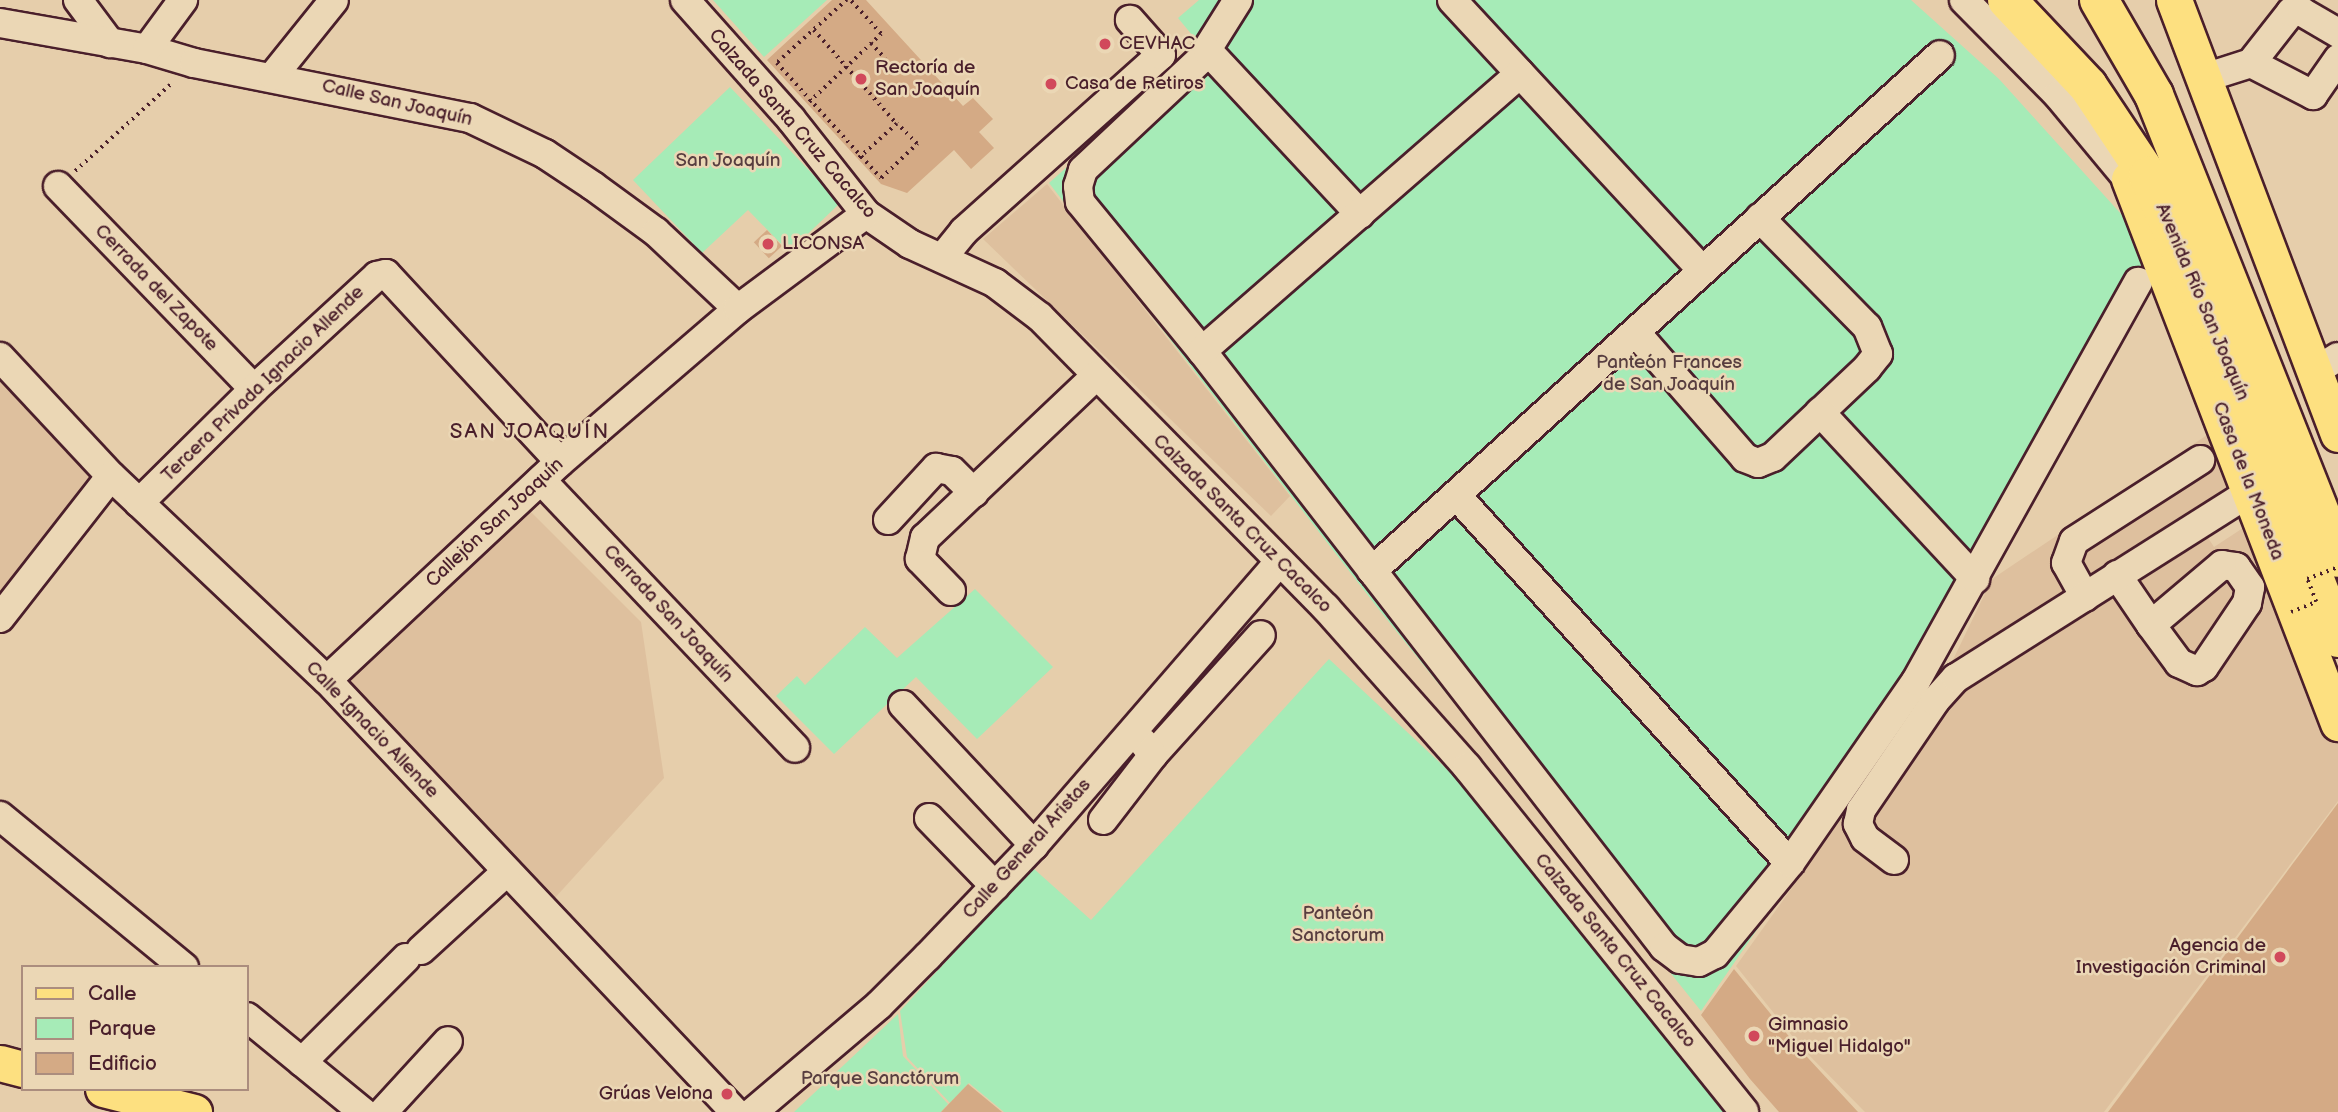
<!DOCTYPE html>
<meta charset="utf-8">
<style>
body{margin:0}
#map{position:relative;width:2338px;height:1112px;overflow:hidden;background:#e6ceab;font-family:"Balsamiq Sans",sans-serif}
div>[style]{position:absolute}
.built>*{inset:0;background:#dec09e}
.green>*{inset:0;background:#a6ebb7}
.building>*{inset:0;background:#d4aa85;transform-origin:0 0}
.path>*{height:3.5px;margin-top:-1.75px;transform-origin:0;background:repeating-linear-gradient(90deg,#4a1f2b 0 2px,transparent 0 7px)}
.roads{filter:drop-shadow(2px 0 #4a1f2b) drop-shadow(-2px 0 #4a1f2b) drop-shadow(0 2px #4a1f2b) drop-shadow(0 -2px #4a1f2b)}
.minor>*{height:28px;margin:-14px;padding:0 14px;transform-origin:14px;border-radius:14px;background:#ebd7b5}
.major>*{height:35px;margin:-17.5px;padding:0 17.5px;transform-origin:17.5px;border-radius:17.5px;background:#fde080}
.highway>*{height:38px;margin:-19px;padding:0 19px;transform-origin:19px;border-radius:19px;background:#fde080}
.path-bridge>*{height:3.5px;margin-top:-1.75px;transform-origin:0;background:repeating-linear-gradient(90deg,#4a1f2b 0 2px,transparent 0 7px)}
.dots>*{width:19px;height:19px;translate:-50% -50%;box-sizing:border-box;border:4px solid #ebd7b5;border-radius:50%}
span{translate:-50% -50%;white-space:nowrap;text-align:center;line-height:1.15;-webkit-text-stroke:5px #ebd7b5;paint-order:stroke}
.poi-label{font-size:19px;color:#4a1f2b}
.left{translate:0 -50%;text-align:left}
.right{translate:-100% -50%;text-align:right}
.street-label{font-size:19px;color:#4a1f2b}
.park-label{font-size:19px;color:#583e40}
.neighbourhood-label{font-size:21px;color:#4a1f2b;letter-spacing:2px}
.legend{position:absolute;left:21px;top:965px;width:228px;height:126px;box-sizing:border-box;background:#ebd7b5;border:2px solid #ab8d7e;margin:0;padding:9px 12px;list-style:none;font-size:21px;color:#4a1f2b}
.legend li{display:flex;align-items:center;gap:14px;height:35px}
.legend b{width:35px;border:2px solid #ab8d7e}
</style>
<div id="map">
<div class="built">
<div style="clip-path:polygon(1047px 184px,1290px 496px,1271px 516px,983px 239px)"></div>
<div style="clip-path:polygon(0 380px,97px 480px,0 606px)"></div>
<div style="clip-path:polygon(2213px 431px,2233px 482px,2192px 513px,2214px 547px,2243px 528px,2338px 742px,2338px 801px,2104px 1112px,1865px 1112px,1801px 1047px,1736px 966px,1948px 670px,1992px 579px)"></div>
<div style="clip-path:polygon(528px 509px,641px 622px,664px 778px,553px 900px,338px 677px)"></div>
</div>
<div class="green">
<div style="clip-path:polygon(713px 0,827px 0,764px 57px)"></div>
<div style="clip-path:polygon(1199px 0,1911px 0,1999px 79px,2131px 225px,2156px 282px,1927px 683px,1701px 1011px,1377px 607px,1049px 183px,1202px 47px,1178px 18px)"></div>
<div style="clip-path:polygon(730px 87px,840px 203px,789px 252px,748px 210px,702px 253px,633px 180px)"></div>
<div style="clip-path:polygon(975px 589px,1053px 667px,977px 739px,916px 677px,834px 754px,776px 696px,797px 676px,805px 685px,865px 627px,897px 658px)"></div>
<div style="clip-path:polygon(1329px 659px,1467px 788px,1726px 1112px,1004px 1112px,969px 1083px,950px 1103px,907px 1057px,900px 1011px,1033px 868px,1091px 920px)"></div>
<div style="clip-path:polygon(898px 1014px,903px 1056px,948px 1104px,941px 1112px,794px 1112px)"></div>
</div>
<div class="building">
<div style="clip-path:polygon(832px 0,866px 0,963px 106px,973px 98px,993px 119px,979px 132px,994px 148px,971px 169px,954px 150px,907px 193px,881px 184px,767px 60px)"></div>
<div style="left:767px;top:230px;width:22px;height:18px;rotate:47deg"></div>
<div style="clip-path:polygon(2338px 803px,2338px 1112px,2108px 1112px)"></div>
<div style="clip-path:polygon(1734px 969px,1796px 1045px,1858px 1112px,1779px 1112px,1750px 1079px,1701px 1015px)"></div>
<div style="clip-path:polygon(968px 1084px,1002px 1112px,941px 1112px)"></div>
</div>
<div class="path">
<div style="left:847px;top:0;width:94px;rotate:138deg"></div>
<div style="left:777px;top:63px;width:155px;rotate:47.9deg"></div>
<div style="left:881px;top:178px;width:50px;rotate:-43.4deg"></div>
<div style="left:917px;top:144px;width:28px;rotate:-135deg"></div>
<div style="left:814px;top:30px;width:125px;rotate:48.6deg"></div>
<div style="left:897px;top:124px;width:54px;rotate:138deg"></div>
<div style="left:871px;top:43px;width:21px;rotate:47deg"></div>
<div style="left:809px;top:102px;width:99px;rotate:-43.4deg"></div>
<div style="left:881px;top:34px;width:46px;rotate:-132.4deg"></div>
<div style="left:75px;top:171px;width:132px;rotate:-42.2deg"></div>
</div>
<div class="roads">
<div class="minor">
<div style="left:78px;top:0;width:54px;rotate:53.3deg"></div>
<div style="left:685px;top:0;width:159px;rotate:48.3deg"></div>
<div style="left:791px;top:119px;width:121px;rotate:51.7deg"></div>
<div style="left:866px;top:214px;width:53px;rotate:34.3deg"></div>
<div style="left:910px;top:244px;width:94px;rotate:24.6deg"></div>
<div style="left:995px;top:283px;width:56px;rotate:37.1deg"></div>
<div style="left:1040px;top:317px;width:408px;rotate:45.5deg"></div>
<div style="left:1326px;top:608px;width:213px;rotate:48.4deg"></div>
<div style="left:1467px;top:767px;width:442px;rotate:51.2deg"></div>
<div style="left:1238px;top:0;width:70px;rotate:122.1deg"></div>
<div style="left:1201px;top:59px;width:162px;rotate:136.8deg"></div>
<div style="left:1083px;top:170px;width:17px;rotate:107deg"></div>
<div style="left:1078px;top:186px;width:16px;rotate:83deg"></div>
<div style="left:1080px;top:202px;width:193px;rotate:50.7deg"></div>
<div style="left:1202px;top:351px;width:754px;rotate:52.22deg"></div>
<div style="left:1664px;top:947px;width:20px;rotate:37deg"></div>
<div style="left:1680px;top:959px;width:19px;rotate:9deg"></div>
<div style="left:1699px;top:962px;width:18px;rotate:-27deg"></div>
<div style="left:1715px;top:954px;width:118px;rotate:-50.5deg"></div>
<div style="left:1790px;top:863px;width:221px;rotate:-55.3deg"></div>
<div style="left:1916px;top:681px;width:457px;rotate:-60.9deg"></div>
<div style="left:1452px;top:0;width:368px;rotate:47.2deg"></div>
<div style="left:1964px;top:0;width:134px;rotate:45.3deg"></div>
<div style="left:2058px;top:95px;width:116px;rotate:50.3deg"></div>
<div style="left:0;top:23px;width:149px;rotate:10deg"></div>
<div style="left:147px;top:49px;width:49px;rotate:16.6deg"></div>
<div style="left:194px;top:63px;width:281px;rotate:11.3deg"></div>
<div style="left:470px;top:118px;width:83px;rotate:25.6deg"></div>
<div style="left:545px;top:154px;width:58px;rotate:33.7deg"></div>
<div style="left:593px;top:186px;width:78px;rotate:36.1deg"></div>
<div style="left:656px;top:232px;width:112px;rotate:43.2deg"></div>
<div style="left:147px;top:49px;width:61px;rotate:-53.7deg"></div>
<div style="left:1208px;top:51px;width:223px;rotate:47deg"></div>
<div style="left:2251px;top:63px;width:70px;rotate:27.3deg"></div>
<div style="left:2313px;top:95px;width:44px;rotate:-55.2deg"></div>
<div style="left:273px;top:76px;width:97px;rotate:-51.2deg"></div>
<div style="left:2204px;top:78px;width:49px;rotate:-17.7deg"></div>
<div style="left:2251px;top:63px;width:65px;rotate:-51.9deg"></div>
<div style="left:2291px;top:12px;width:11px"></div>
<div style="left:2302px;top:12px;width:42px;rotate:30.3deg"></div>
<div style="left:58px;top:186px;width:282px;rotate:46deg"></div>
<div style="left:943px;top:257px;width:33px;rotate:-51deg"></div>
<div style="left:964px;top:231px;width:264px;rotate:-41.8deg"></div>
<div style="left:1161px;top:55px;width:47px;rotate:-131.5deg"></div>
<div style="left:1637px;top:334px;width:164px;rotate:48.9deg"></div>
<div style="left:1745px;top:458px;width:14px;rotate:21deg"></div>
<div style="left:1758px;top:463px;width:16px;rotate:-22deg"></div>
<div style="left:1773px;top:457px;width:129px;rotate:-43.4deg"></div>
<div style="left:1867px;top:368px;width:18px;rotate:-52deg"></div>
<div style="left:1878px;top:354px;width:29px;rotate:-112deg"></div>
<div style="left:1867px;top:327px;width:153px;rotate:-134.5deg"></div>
<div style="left:1202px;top:351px;width:422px;rotate:-41.1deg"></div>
<div style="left:0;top:357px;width:163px;rotate:47deg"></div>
<div style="left:111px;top:476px;width:297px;rotate:43.4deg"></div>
<div style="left:327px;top:680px;width:594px;rotate:46.64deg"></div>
<div style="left:2314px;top:372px;width:28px;rotate:-32deg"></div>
<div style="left:1820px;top:412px;width:228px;rotate:47.1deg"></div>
<div style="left:541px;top:480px;width:369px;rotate:46.5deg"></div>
<div style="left:1456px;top:495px;width:497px;rotate:47.8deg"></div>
<div style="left:139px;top:503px;width:162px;rotate:-44.7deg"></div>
<div style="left:254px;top:389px;width:167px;rotate:-42.6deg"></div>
<div style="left:377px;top:276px;width:9px;rotate:-13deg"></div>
<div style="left:386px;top:274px;width:256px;rotate:47.2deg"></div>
<div style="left:888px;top:520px;width:71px;rotate:-47.3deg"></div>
<div style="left:936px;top:468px;width:16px;rotate:11deg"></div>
<div style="left:952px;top:471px;width:31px;rotate:45deg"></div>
<div style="left:1372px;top:571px;width:767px;rotate:-42.25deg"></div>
<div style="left:2117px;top:575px;width:60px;rotate:55.8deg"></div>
<div style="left:2151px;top:625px;width:47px;rotate:53.6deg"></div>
<div style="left:2179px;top:663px;width:20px;rotate:24deg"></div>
<div style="left:2197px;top:671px;width:8px;rotate:-30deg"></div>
<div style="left:2204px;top:667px;width:77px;rotate:-56.1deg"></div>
<div style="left:2247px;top:603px;width:16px;rotate:-79deg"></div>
<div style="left:2250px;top:587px;width:24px;rotate:-125deg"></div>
<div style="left:2236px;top:567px;width:14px;rotate:-172deg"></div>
<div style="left:2222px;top:565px;width:93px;rotate:139.8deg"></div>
<div style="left:951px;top:591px;width:45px;rotate:-134.1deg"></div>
<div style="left:920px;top:559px;width:22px;rotate:-77deg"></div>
<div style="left:925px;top:538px;width:236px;rotate:-43.5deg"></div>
<div style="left:2085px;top:597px;width:39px;rotate:-119deg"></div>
<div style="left:2066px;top:563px;width:23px;rotate:-70deg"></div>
<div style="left:2074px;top:541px;width:150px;rotate:-32.7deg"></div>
<div style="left:0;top:618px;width:180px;rotate:-52deg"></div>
<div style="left:327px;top:680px;width:319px;rotate:-43.1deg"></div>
<div style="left:560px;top:462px;width:235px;rotate:-40.7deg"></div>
<div style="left:738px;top:309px;width:159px;rotate:-36.6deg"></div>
<div style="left:903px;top:705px;width:192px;rotate:46.9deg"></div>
<div style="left:1153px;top:755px;width:161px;rotate:-48deg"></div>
<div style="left:0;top:816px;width:238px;rotate:39.4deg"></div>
<div style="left:929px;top:818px;width:95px;rotate:45.9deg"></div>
<div style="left:1103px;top:820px;width:82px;rotate:-52.4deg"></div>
<div style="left:1153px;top:755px;width:16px;rotate:-128deg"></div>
<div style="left:1894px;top:860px;width:36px;rotate:-143deg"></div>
<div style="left:1865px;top:838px;width:16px;rotate:-117deg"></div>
<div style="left:1858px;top:824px;width:14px;rotate:-78deg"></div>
<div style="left:1861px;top:810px;width:132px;rotate:-55.8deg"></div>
<div style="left:1935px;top:701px;width:31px;rotate:-48deg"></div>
<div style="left:1956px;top:678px;width:350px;rotate:-32.3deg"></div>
<div style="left:421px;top:950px;width:115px;rotate:-42.5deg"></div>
<div style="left:247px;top:1017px;width:150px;rotate:39.3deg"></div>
<div style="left:302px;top:1062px;width:147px;rotate:-45deg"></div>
<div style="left:383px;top:1112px;width:96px;rotate:-47.5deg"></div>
<div style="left:753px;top:1112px;width:165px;rotate:-40.3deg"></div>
<div style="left:879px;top:1005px;width:69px;rotate:-45deg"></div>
<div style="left:928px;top:956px;width:153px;rotate:-46.3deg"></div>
<div style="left:1034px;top:845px;width:373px;rotate:-49.1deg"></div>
</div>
<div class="major">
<div style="left:2174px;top:0;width:464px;rotate:69.3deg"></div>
<div style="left:2129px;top:179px;width:583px;rotate:68.98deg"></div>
<div style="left:0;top:1063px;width:24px;rotate:15deg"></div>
<div style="left:103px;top:1089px;width:94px;rotate:14.2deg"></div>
</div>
<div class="highway">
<div style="left:2007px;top:0;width:118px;rotate:46.7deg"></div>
<div style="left:2088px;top:86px;width:108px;rotate:56.3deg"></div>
<div style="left:2148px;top:176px;width:210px;rotate:66.5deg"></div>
<div style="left:2232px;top:369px;width:289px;rotate:68.5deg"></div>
<div style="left:2099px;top:0;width:110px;rotate:59.9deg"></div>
<div style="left:2154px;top:95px;width:498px;rotate:68.3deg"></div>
</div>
</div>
<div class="path-bridge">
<div style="left:2291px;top:612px;width:27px;rotate:-22deg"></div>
<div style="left:2316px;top:602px;width:25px;rotate:-111deg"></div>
<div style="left:2307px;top:579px;width:33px;rotate:-21deg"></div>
</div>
<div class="dots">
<div style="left:1105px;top:44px;background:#d1495b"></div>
<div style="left:861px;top:79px;background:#d1495b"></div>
<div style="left:1051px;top:84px;background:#d1495b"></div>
<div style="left:768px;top:244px;background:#d1495b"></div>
<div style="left:2280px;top:957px;background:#d1495b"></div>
<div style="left:1754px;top:1036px;background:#d1495b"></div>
<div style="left:727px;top:1094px;background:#d1495b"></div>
</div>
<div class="poi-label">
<span class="left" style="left:1119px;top:44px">CEVHAC</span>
<span class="left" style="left:875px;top:79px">Rectoría de<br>San Joaquín</span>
<span class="left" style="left:1065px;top:84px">Casa de Retiros</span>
<span class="left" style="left:782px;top:244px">LICONSA</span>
<span class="right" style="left:2266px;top:957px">Agencia de<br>Investigación Criminal</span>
<span class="left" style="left:1768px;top:1036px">Gimnasio<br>"Miguel Hidalgo"</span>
<span class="right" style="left:713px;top:1094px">Grúas Velona</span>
</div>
<div class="street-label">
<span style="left:397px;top:103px;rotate:13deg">Calle San Joaquín</span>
<span style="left:792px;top:124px;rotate:49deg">Calzada Santa Cruz Cacalco</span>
<span style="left:156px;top:288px;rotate:46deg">Cerrada del Zapote</span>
<span style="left:2202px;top:302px;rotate:67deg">Avenida Río San Joaquín</span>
<span style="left:263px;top:384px;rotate:-44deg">Tercera Privada Ignacio Allende</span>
<span style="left:2248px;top:481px;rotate:69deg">Casa de la Moneda</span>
<span style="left:495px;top:523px;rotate:-43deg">Callejón San Joaquín</span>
<span style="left:1242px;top:524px;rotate:45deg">Calzada Santa Cruz Cacalco</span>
<span style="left:668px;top:614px;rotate:47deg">Cerrada San Joaquín</span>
<span style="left:372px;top:730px;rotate:46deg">Calle Ignacio Allende</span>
<span style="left:1027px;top:849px;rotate:-48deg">Calle General Aristas</span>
<span style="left:1615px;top:951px;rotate:51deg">Calzada Santa Cruz Cacalco</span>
</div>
<div class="park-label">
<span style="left:728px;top:161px">San Joaquín</span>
<span style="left:1669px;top:374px">Panteón Frances<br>de San Joaquín</span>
<span style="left:1338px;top:925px">Panteón<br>Sanctorum</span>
<span style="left:880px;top:1079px">Parque Sanctórum</span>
</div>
<div class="neighbourhood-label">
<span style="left:530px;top:432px">SAN JOAQUÍN</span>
</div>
<ul class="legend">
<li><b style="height:9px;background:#fde080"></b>Calle</li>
<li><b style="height:19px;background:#a6ebb7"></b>Parque</li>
<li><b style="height:19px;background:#d4aa85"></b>Edificio</li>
</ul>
</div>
